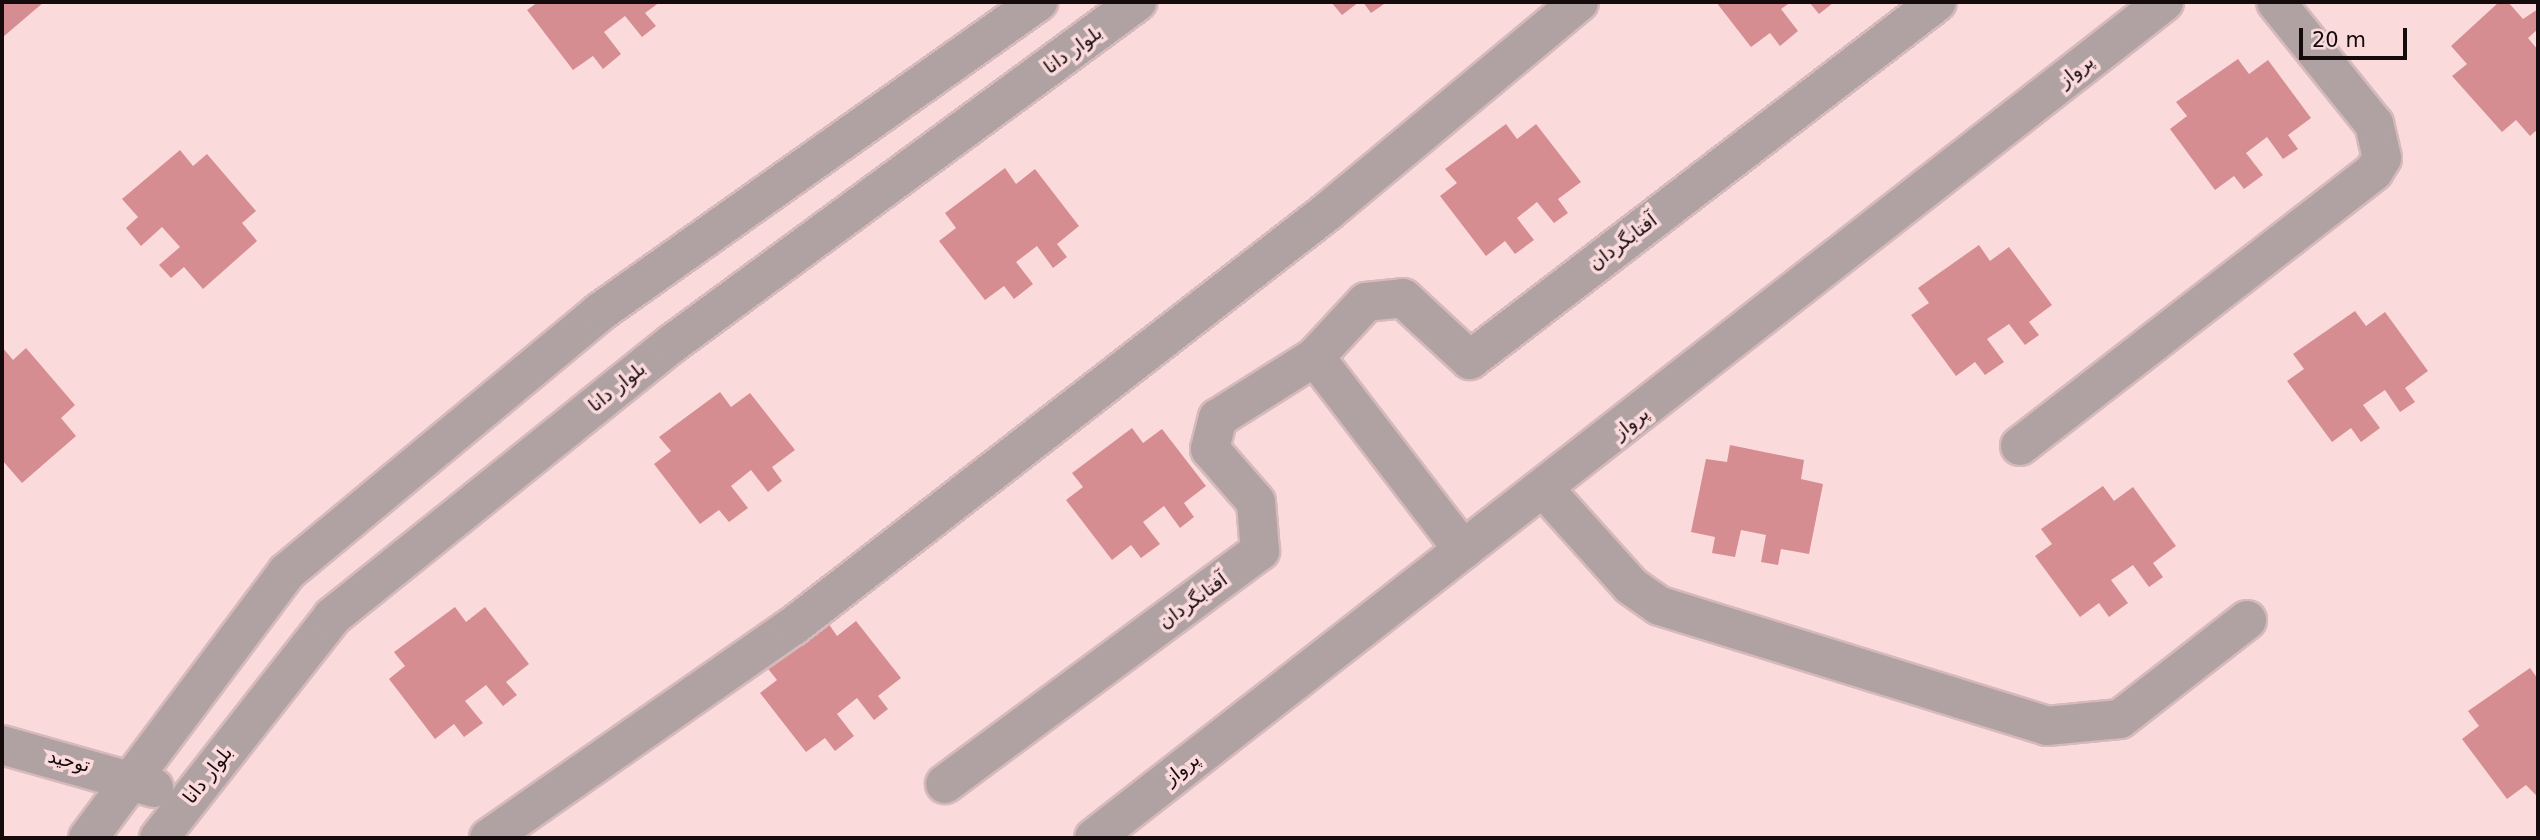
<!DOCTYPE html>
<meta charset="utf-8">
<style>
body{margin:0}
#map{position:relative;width:2540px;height:840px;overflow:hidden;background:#fbdadc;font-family:"DejaVu Sans","Noto Sans Arabic",sans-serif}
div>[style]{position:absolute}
.building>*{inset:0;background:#d68d92}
.roads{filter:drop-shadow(2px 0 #d6b9bb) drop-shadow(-2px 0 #d6b9bb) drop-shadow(0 2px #d6b9bb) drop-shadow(0 -2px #d6b9bb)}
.minor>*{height:38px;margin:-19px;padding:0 19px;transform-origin:19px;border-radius:19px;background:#b0a2a3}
span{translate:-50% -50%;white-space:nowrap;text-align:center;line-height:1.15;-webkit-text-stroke:7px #fbdadc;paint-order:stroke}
.street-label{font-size:19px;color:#160b0c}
.frame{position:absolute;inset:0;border:4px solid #160b0c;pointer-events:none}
.scale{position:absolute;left:2299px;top:28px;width:108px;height:32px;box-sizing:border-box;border:4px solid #160b0c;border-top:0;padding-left:9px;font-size:21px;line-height:24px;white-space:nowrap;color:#160b0c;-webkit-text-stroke:5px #fbdadc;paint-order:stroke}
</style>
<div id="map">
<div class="building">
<div style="clip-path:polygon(2px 2px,44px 2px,3px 37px)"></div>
<div style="clip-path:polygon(538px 2px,660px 2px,645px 13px,656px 26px,642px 37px,625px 16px,604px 32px,621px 54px,603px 69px,593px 56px,573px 70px,527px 10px)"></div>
<div style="clip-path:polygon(1331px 2px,1359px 2px,1342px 15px)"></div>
<div style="clip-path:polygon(1363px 2px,1387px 2px,1371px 13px)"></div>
<div style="clip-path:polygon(1716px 2px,1791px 2px,1781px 9px,1798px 31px,1780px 46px,1770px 33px,1751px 47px)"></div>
<div style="clip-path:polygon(1809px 2px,1831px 2px,1833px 3px,1819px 14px)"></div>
<div style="clip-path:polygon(2499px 2px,2508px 2px,2523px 19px,2538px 9px,2538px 29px,2528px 38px,2538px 50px,2538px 129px,2530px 136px,2516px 120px,2502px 132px,2452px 76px,2467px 64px,2451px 46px)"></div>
<div style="clip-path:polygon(2238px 59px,2249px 74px,2268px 60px,2311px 118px,2288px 135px,2298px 149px,2283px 159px,2267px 137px,2246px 153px,2263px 175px,2244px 189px,2234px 176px,2215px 190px,2170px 129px,2187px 116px,2176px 102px)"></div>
<div style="clip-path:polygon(1506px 124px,1517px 139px,1536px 124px,1581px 182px,1558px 199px,1568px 213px,1554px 223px,1537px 202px,1517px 218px,1534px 240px,1515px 254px,1505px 241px,1486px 256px,1440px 196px,1457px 183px,1445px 169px)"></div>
<div style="clip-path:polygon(180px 150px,193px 166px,207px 154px,256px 211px,242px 223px,257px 241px,203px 289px,184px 267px,171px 278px,159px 265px,180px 247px,162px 227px,141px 246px,126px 228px,138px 217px,122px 199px)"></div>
<div style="clip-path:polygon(1005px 168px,1016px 184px,1035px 169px,1079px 226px,1057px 244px,1067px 257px,1053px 268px,1037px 246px,1016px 262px,1033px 284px,1014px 299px,1004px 286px,985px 300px,939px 241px,956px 228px,945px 213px)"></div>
<div style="clip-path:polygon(1979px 245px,1990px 261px,2009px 247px,2052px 305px,2029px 322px,2039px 335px,2025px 345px,2009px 324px,1987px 339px,2004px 362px,1985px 375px,1975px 362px,1956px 376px,1911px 315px,1929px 303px,1918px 288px)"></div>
<div style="clip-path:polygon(2355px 311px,2366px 326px,2385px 312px,2428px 371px,2405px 388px,2415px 402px,2400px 412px,2385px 390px,2363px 405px,2380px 428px,2361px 442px,2351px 428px,2332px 442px,2287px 381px,2304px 369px,2293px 354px)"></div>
<div style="clip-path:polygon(2px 347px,13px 360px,26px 348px,75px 405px,61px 418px,76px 436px,22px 483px,2px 460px)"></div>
<div style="clip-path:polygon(720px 392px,731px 407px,750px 393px,795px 450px,772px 467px,782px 481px,768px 492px,751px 470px,731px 486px,748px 508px,729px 522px,719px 510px,700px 524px,654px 464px,671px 451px,659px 437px)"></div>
<div style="clip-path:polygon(1132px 428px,1143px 443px,1162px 429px,1206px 486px,1184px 503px,1194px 517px,1180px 528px,1164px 506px,1143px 522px,1160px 544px,1141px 558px,1131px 545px,1112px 560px,1066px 500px,1083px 487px,1072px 473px)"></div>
<div style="clip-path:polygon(1730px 445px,1804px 460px,1801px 479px,1823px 484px,1809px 554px,1781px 549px,1778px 565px,1761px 562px,1766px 535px,1741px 530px,1735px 557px,1712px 553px,1715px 537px,1691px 532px,1706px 459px,1727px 462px)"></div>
<div style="clip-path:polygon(2103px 486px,2114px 501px,2133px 487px,2176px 546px,2153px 563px,2163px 577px,2149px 587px,2133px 565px,2111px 580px,2128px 603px,2109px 617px,2099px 603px,2080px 617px,2035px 556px,2052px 544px,2041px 529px)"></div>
<div style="clip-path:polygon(455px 607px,466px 622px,485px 607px,529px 664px,506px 682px,517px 695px,503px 706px,486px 685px,465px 701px,483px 723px,464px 737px,454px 724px,435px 739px,389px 679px,405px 666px,394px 652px)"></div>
<div style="clip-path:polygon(826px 620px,837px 636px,856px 621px,901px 678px,878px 696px,888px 709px,874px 720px,857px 698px,837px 714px,854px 736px,835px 751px,825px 738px,806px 752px,760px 693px,777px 680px,765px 665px)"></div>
<div style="clip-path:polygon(2530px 668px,2538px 679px,2538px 797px,2526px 785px,2507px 799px,2462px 739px,2479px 726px,2468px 711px)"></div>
</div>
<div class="roads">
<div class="minor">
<div style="left:1315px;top:357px;width:75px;rotate:-47.2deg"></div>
<div style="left:1366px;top:302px;width:37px;rotate:-6deg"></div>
<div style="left:1403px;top:298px;width:91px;rotate:42.8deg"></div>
<div style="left:1470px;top:360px;width:588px;rotate:-37.47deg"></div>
<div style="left:2020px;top:446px;width:448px;rotate:-37.8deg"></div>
<div style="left:2374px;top:171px;width:15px;rotate:-58deg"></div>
<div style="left:2382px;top:158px;width:35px;rotate:-103deg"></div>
<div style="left:2374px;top:124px;width:156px;rotate:-128.8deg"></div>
<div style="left:1545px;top:490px;width:129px;rotate:48.1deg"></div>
<div style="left:1631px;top:586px;width:35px;rotate:35deg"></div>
<div style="left:1660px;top:606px;width:405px;rotate:17.2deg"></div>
<div style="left:2047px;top:726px;width:73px;rotate:-5.5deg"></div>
<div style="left:2120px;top:719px;width:161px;rotate:-37.9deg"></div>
<div style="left:2px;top:745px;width:158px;rotate:15.8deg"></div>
<div style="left:945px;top:784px;width:392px;rotate:-36.5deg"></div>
<div style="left:1260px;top:551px;width:49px;rotate:-94.7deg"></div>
<div style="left:1256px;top:502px;width:70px;rotate:-131deg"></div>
<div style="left:1210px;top:449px;width:32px;rotate:-76deg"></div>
<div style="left:1218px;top:418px;width:115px;rotate:-32.2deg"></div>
<div style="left:1315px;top:357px;width:243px;rotate:52.5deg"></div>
<div style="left:88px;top:838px;width:332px;rotate:-53.2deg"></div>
<div style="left:287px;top:572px;width:407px;rotate:-39.7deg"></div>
<div style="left:600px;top:312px;width:537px;rotate:-35.29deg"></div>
<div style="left:159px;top:838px;width:281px;rotate:-51.9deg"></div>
<div style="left:332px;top:617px;width:437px;rotate:-38.8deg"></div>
<div style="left:673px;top:343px;width:576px;rotate:-36.31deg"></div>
<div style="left:489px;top:838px;width:369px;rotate:-34.9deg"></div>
<div style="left:792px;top:627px;width:677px;rotate:-37.8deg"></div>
<div style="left:1327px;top:212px;width:328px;rotate:-39.8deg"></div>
<div style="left:1094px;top:838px;width:1358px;rotate:-38deg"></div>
</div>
</div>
<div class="street-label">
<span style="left:1073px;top:50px;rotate:-36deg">بلوار دانا</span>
<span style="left:2076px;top:71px;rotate:-38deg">پرواز</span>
<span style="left:1623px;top:242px;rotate:-37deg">آفتابگردان</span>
<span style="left:617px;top:387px;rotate:-39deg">بلوار دانا</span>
<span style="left:1631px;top:423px;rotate:-38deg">پرواز</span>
<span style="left:1193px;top:601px;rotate:-36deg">آفتابگردان</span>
<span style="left:69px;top:761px;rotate:14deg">توحید</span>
<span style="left:1182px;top:769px;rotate:-38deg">پرواز</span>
<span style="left:208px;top:775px;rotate:-52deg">بلوار دانا</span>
</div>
<div class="frame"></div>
<div class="scale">20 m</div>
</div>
